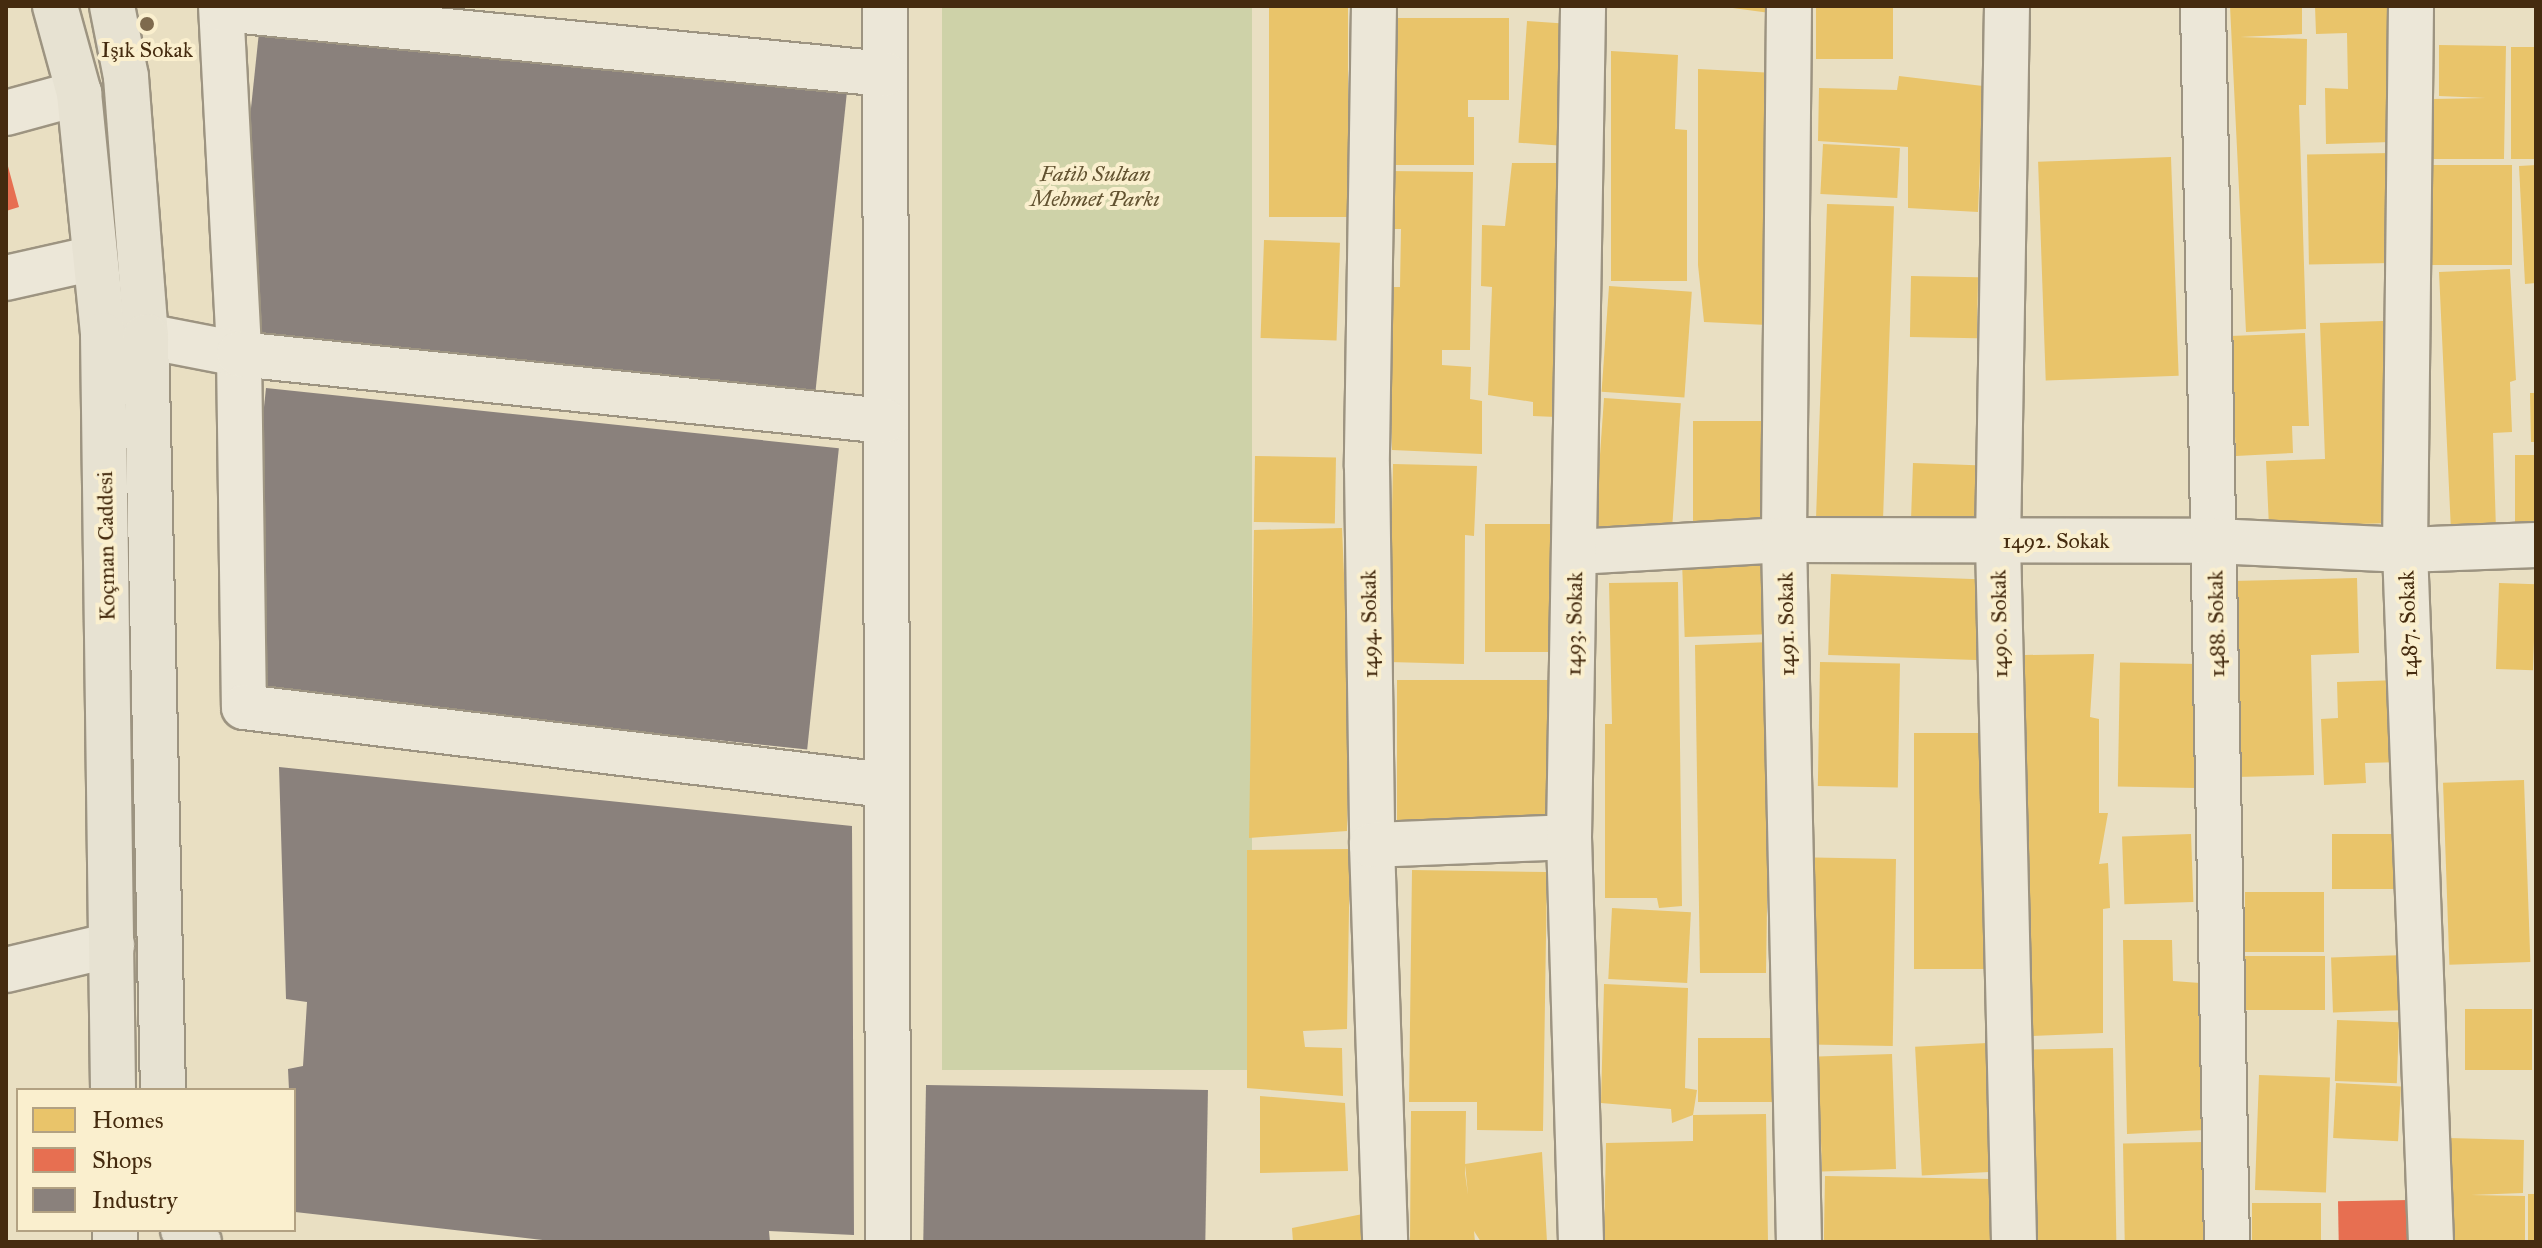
<!DOCTYPE html>
<meta charset="utf-8">
<style>
body{margin:0}
#map{position:relative;width:2542px;height:1248px;overflow:hidden;background:#e9dfc2;font-family:"IM FELL Great Primer",serif}
div>[style]{position:absolute}
.green>*{inset:0;background:#ced2a8;transform-origin:0 0}
.homes>*{inset:0;background:#e9c46a;transform-origin:0 0}
.shops>*{inset:0;background:#e76f51;transform-origin:0 0}
.industry>*{inset:0;background:#8a817c;transform-origin:0 0}
.roads{filter:drop-shadow(2px 0 #9d9481) drop-shadow(-2px 0 #9d9481) drop-shadow(0 2px #9d9481) drop-shadow(0 -2px #9d9481)}
.minor>*{height:44px;margin:-22px;padding:0 22px;transform-origin:22px;border-radius:22px;background:#ece7d8}
.major>*{height:44px;margin:-22px;padding:0 22px;transform-origin:22px;border-radius:22px;background:#e7e2d2}
.dots>*{width:22px;height:22px;translate:-50% -50%;box-sizing:border-box;border:4px solid #faefce;border-radius:50%}
span{translate:-50% -50%;white-space:nowrap;text-align:center;line-height:1.15;-webkit-text-stroke:8px #faefce;paint-order:stroke}
.poi-label{font-size:22px;color:#452b0f}
.park-label{font-size:22px;color:#625230;font-style:italic}
.street-label{font-size:22px;color:#452b0f}
.frame{position:absolute;inset:0;border:8px solid #452b0f;pointer-events:none}
.legend{position:absolute;left:16px;top:1088px;width:280px;height:144px;box-sizing:border-box;background:#faefce;border:2px solid #b2a182;margin:0;padding:10px 14px;list-style:none;font-size:24px;color:#452b0f}
.legend li{display:flex;align-items:center;gap:16px;height:40px}
.legend b{width:40px;border:2px solid #b2a182}
</style>
<div id="map">
<div class="green">
<div style="left:942px;top:6px;width:310px;height:1064px"></div>
</div>
<div class="homes">
<div style="left:1269px;top:6px;width:79px;height:211px"></div>
<div style="clip-path:polygon(1718px 6px,1771px 6px,1770px 13px)"></div>
<div style="left:1816px;top:6px;width:77px;height:53px"></div>
<div style="clip-path:polygon(2230px 6px,2302px 6px,2302px 34px,2240px 37px,2307px 39px,2306px 105px,2299px 105px,2306px 329px,2246px 332px)"></div>
<div style="clip-path:polygon(2315px 6px,2390px 6px,2391px 142px,2326px 144px,2325px 88px,2348px 89px,2347px 33px,2316px 34px)"></div>
<div style="clip-path:polygon(1391px 18px,1509px 18px,1509px 100px,1468px 100px,1468px 117px,1474px 117px,1474px 165px,1391px 165px)"></div>
<div style="left:1527px;top:21px;width:40px;height:122px;rotate:4deg"></div>
<div style="clip-path:polygon(2439px 45px,2506px 46px,2504px 159px,2432px 159px,2432px 99px,2486px 98px,2439px 96px)"></div>
<div style="left:2511px;top:47px;width:25px;height:112px"></div>
<div style="clip-path:polygon(1611px 51px,1678px 55px,1675px 129px,1687px 130px,1687px 281px,1611px 281px)"></div>
<div style="clip-path:polygon(1698px 69px,1775px 73px,1767px 325px,1704px 322px,1698px 265px)"></div>
<div style="clip-path:polygon(1899px 76px,1983px 86px,1978px 212px,1908px 208px,1908px 147px,1818px 141px,1819px 88px,1897px 90px)"></div>
<div style="left:1823px;top:144px;width:77px;height:50px;rotate:3deg"></div>
<div style="left:2391px;top:153px;width:110px;height:84px;rotate:89deg"></div>
<div style="left:2171px;top:157px;width:219px;height:133px;rotate:88deg"></div>
<div style="clip-path:polygon(1512px 163px,1563px 163px,1556px 417px,1533px 416px,1533px 402px,1488px 395px,1492px 287px,1481px 286px,1482px 225px,1505px 226px)"></div>
<div style="left:2432px;top:165px;width:80px;height:100px"></div>
<div style="clip-path:polygon(2536px 165px,2536px 283px,2525px 284px,2519px 166px)"></div>
<div style="clip-path:polygon(1389px 171px,1473px 172px,1470px 350px,1442px 350px,1442px 365px,1471px 367px,1470px 399px,1482px 401px,1482px 454px,1392px 450px,1388px 287px,1400px 287px,1401px 229px,1388px 229px)"></div>
<div style="left:1827px;top:204px;width:67px;height:318px;rotate:2deg"></div>
<div style="left:1264px;top:240px;width:76px;height:98px;rotate:2deg"></div>
<div style="clip-path:polygon(2510px 269px,2516px 380px,2510px 382px,2512px 432px,2493px 433px,2496px 530px,2451px 531px,2439px 272px)"></div>
<div style="left:1911px;top:276px;width:67px;height:61px;rotate:1deg"></div>
<div style="left:1609px;top:286px;width:83px;height:106px;rotate:4deg"></div>
<div style="clip-path:polygon(2383px 321px,2389px 523px,2269px 527px,2266px 461px,2325px 459px,2320px 323px)"></div>
<div style="clip-path:polygon(2305px 333px,2309px 426px,2292px 426px,2293px 453px,2236px 456px,2230px 336px)"></div>
<div style="clip-path:polygon(2530px 393px,2536px 393px,2536px 442px,2531px 442px)"></div>
<div style="left:1604px;top:398px;width:77px;height:129px;rotate:4deg"></div>
<div style="left:1693px;top:421px;width:77px;height:115px"></div>
<div style="left:2515px;top:455px;width:21px;height:73px"></div>
<div style="left:1255px;top:456px;width:81px;height:66px;rotate:1deg"></div>
<div style="left:1913px;top:463px;width:70px;height:64px;rotate:2deg"></div>
<div style="clip-path:polygon(1393px 464px,1477px 466px,1474px 536px,1465px 535px,1464px 664px,1389px 662px)"></div>
<div style="left:1485px;top:524px;width:76px;height:128px"></div>
<div style="clip-path:polygon(1342px 528px,1350px 716px,1347px 831px,1249px 838px,1254px 530px)"></div>
<div style="left:1771px;top:559px;width:75px;height:89px;rotate:88deg"></div>
<div style="left:1831px;top:574px;width:155px;height:81px;rotate:2deg"></div>
<div style="clip-path:polygon(2357px 578px,2359px 653px,2311px 655px,2314px 775px,2236px 777px,2231px 581px)"></div>
<div style="clip-path:polygon(1678px 582px,1682px 906px,1659px 908px,1657px 898px,1605px 898px,1605px 724px,1612px 724px,1609px 583px)"></div>
<div style="left:2499px;top:583px;width:37px;height:86px;rotate:2deg"></div>
<div style="clip-path:polygon(1771px 642px,1766px 973px,1700px 973px,1695px 645px)"></div>
<div style="clip-path:polygon(2094px 654px,2090px 717px,2099px 719px,2099px 813px,2108px 813px,2099px 864px,2108px 863px,2110px 908px,2103px 909px,2103px 1033px,2032px 1036px,2024px 655px)"></div>
<div style="left:1820px;top:662px;width:80px;height:124px;rotate:1deg"></div>
<div style="left:2199px;top:664px;width:124px;height:79px;rotate:91deg"></div>
<div style="left:1549px;top:680px;width:146px;height:152px;rotate:90deg"></div>
<div style="clip-path:polygon(2400px 680px,2403px 762px,2365px 763px,2366px 783px,2324px 785px,2321px 719px,2338px 718px,2337px 682px)"></div>
<div style="left:1984px;top:733px;width:236px;height:70px;rotate:90deg"></div>
<div style="left:2524px;top:780px;width:182px;height:81px;rotate:88deg"></div>
<div style="left:2191px;top:834px;width:68px;height:69px;rotate:88deg"></div>
<div style="left:2332px;top:834px;width:70px;height:55px"></div>
<div style="clip-path:polygon(1350px 849px,1347px 1029px,1303px 1031px,1305px 1047px,1342px 1048px,1343px 1096px,1247px 1088px,1247px 850px)"></div>
<div style="left:1896px;top:859px;width:187px;height:82px;rotate:91deg"></div>
<div style="clip-path:polygon(1412px 870px,1547px 872px,1543px 1131px,1477px 1130px,1477px 1102px,1409px 1102px)"></div>
<div style="left:2324px;top:892px;width:60px;height:79px;rotate:90deg"></div>
<div style="left:1612px;top:908px;width:79px;height:71px;rotate:3deg"></div>
<div style="clip-path:polygon(2123px 940px,2172px 940px,2173px 981px,2200px 983px,2205px 1130px,2127px 1134px)"></div>
<div style="left:2406px;top:955px;width:55px;height:75px;rotate:88deg"></div>
<div style="left:2243px;top:956px;width:82px;height:54px"></div>
<div style="clip-path:polygon(1604px 984px,1688px 988px,1685px 1088px,1697px 1090px,1693px 1115px,1672px 1123px,1671px 1109px,1601px 1103px)"></div>
<div style="left:2465px;top:1009px;width:67px;height:61px"></div>
<div style="left:2337px;top:1020px;width:62px;height:61px;rotate:2deg"></div>
<div style="left:1772px;top:1038px;width:64px;height:74px;rotate:90deg"></div>
<div style="left:1987px;top:1043px;width:129px;height:72px;rotate:87deg"></div>
<div style="left:2113px;top:1048px;width:194px;height:83px;rotate:89deg"></div>
<div style="left:1892px;top:1054px;width:115px;height:74px;rotate:88deg"></div>
<div style="left:2259px;top:1075px;width:71px;height:115px;rotate:2deg"></div>
<div style="left:2336px;top:1083px;width:65px;height:55px;rotate:3deg"></div>
<div style="clip-path:polygon(1260px 1096px,1345px 1103px,1348px 1171px,1260px 1173px)"></div>
<div style="clip-path:polygon(1411px 1111px,1466px 1111px,1465px 1173px,1468px 1195px,1465px 1164px,1542px 1152px,1547px 1242px,1481px 1242px,1474px 1231px,1475px 1242px,1410px 1242px)"></div>
<div style="clip-path:polygon(1766px 1114px,1768px 1242px,1604px 1242px,1606px 1143px,1693px 1141px,1693px 1115px)"></div>
<div style="clip-path:polygon(2448px 1138px,2524px 1140px,2523px 1193px,2471px 1195px,2525px 1196px,2525px 1242px,2450px 1242px)"></div>
<div style="left:2205px;top:1142px;width:100px;height:82px;rotate:89deg"></div>
<div style="left:1825px;top:1176px;width:166px;height:66px;rotate:1deg"></div>
<div style="left:2528px;top:1194px;width:8px;height:48px"></div>
<div style="left:2252px;top:1203px;width:69px;height:39px"></div>
<div style="clip-path:polygon(1373px 1212px,1374px 1242px,1293px 1242px,1292px 1228px)"></div>
</div>
<div class="shops">
<div style="clip-path:polygon(6px 159px,19px 207px,6px 211px)"></div>
<div style="left:2410px;top:1200px;width:42px;height:72px;rotate:89deg"></div>
</div>
<div class="industry">
<div style="left:259px;top:32px;width:591px;height:308px;rotate:6deg"></div>
<div style="left:266px;top:388px;width:576px;height:303px;rotate:6deg"></div>
<div style="clip-path:polygon(279px 767px,852px 826px,854px 1235px,769px 1231px,770px 1242px,560px 1242px,295px 1212px,294px 1090px,289px 1090px,288px 1069px,303px 1066px,307px 1002px,286px 999px)"></div>
<div style="left:926px;top:1085px;width:282px;height:157px;rotate:1deg"></div>
</div>
<div class="roads">
<div class="minor">
<div style="left:221px;top:6px;width:348px;rotate:87deg"></div>
<div style="left:239px;top:354px;width:353px;rotate:89.2deg"></div>
<div style="left:244px;top:707px;width:646px;rotate:6.94deg"></div>
<div style="left:885px;top:6px;width:1236px;rotate:89.86deg"></div>
<div style="left:1374px;top:6px;width:461px;rotate:90.9deg"></div>
<div style="left:1367px;top:467px;width:378px;rotate:89.2deg"></div>
<div style="left:1372px;top:845px;width:397px;rotate:88.1deg"></div>
<div style="left:1789px;top:6px;width:534px;rotate:90.54deg"></div>
<div style="left:1784px;top:540px;width:702px;rotate:88.78deg"></div>
<div style="left:2007px;top:6px;width:536px;rotate:90.96deg"></div>
<div style="left:1998px;top:542px;width:700px;rotate:88.69deg"></div>
<div style="left:2203px;top:6px;width:1236px;rotate:88.89deg"></div>
<div style="left:2411px;top:6px;width:544px;rotate:90.63deg"></div>
<div style="left:2405px;top:550px;width:692px;rotate:87.85deg"></div>
<div style="left:222px;top:9px;width:666px;rotate:5.6deg"></div>
<div style="left:6px;top:113px;width:76px;rotate:-15.3deg"></div>
<div style="left:6px;top:278px;width:91px;rotate:-12.7deg"></div>
<div style="left:146px;top:336px;width:95px;rotate:11deg"></div>
<div style="left:239px;top:354px;width:649px;rotate:5.92deg"></div>
<div style="left:1576px;top:552px;width:208px;rotate:-3.3deg"></div>
<div style="left:1784px;top:540px;width:430px;rotate:0.1deg"></div>
<div style="left:2214px;top:541px;width:191px;rotate:2.7deg"></div>
<div style="left:2405px;top:550px;width:131px;rotate:-2.2deg"></div>
<div style="left:1372px;top:845px;width:197px;rotate:-2.3deg"></div>
<div style="left:6px;top:970px;width:109px;rotate:-13.3deg"></div>
<div style="left:1581px;top:1242px;width:405px;rotate:-91.7deg"></div>
<div style="left:1569px;top:837px;width:831px;rotate:-89.03deg"></div>
</div>
<div class="major">
<div style="left:55px;top:6px;width:90px;rotate:74.6deg"></div>
<div style="left:79px;top:93px;width:243px;rotate:84.3deg"></div>
<div style="left:103px;top:335px;width:755px;rotate:89.24deg"></div>
<div style="left:112px;top:6px;width:72px;rotate:78.8deg"></div>
<div style="left:126px;top:77px;width:260px;rotate:85.6deg"></div>
<div style="left:146px;top:336px;width:754px;rotate:88.71deg"></div>
<div style="left:115px;top:1230px;width:12px;rotate:90deg"></div>
<div style="left:183px;top:1230px;width:20px;rotate:37deg"></div>
</div>
</div>
<div class="dots">
<div style="left:147px;top:24px;background:#7e6a4e"></div>
</div>
<div class="poi-label">
<span style="left:147px;top:50px">Işık Sokak</span>
</div>
<div class="park-label">
<span style="left:1095px;top:186px">Fatih Sultan<br>Mehmet Parkı</span>
</div>
<div class="street-label">
<span style="left:2056px;top:541px">1492. Sokak</span>
<span style="left:106px;top:546px;rotate:-91deg">Koçman Caddesi</span>
<span style="left:1369px;top:624px;rotate:-91deg">1494. Sokak</span>
<span style="left:1574px;top:624px;rotate:-89deg">1493. Sokak</span>
<span style="left:1786px;top:624px;rotate:-91deg">1491. Sokak</span>
<span style="left:1999px;top:624px;rotate:-91deg">1490. Sokak</span>
<span style="left:2216px;top:624px;rotate:-91deg">1488. Sokak</span>
<span style="left:2408px;top:624px;rotate:-92deg">1487. Sokak</span>
</div>
<div class="frame"></div>
<ul class="legend">
<li><b style="height:22px;background:#e9c46a"></b>Homes</li>
<li><b style="height:22px;background:#e76f51"></b>Shops</li>
<li><b style="height:22px;background:#8a817c"></b>Industry</li>
</ul>
</div>
